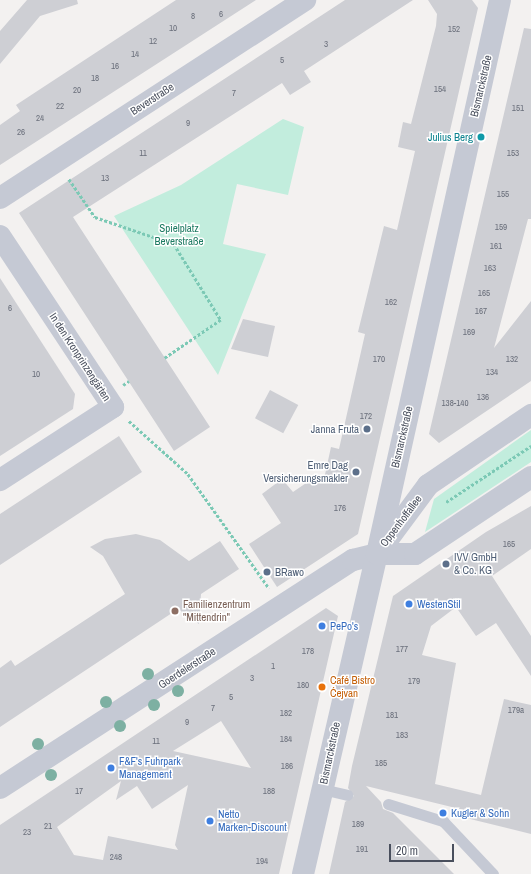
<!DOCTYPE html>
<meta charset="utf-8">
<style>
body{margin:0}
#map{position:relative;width:531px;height:874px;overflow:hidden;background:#f3f1f0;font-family:"Archivo Narrow",sans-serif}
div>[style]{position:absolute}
.green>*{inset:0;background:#c2eddd}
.building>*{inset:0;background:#cecfd4;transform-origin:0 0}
.path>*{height:2.5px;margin-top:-1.25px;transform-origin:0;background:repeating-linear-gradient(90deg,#7cc9b5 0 3px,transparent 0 5px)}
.service>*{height:11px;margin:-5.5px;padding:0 5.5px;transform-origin:5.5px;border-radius:5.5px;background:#c5c9d4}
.minor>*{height:22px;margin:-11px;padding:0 11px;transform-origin:11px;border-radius:11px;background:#c5c9d4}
.tertiary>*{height:22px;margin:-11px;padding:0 11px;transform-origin:11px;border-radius:11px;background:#c5c9d4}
.trees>*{width:12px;height:12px;margin:-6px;border-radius:50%;background:#7db0a2}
.dots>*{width:11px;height:11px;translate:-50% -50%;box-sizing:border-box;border:2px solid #fff;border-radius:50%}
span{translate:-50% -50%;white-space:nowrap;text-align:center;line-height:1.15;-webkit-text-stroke:3px #fff;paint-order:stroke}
.number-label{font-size:9px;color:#6a6f7b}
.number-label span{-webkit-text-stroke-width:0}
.street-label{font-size:11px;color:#494f5d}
.culture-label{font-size:11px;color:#0d838f}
.right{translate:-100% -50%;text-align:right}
.park-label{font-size:11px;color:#1d7b62}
.service-label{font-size:11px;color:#4e5e75}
.left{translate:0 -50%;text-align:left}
.shop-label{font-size:11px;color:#366cbe}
.education-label{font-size:11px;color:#785e54}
.food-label{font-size:11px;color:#c56008}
.scale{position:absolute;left:389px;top:844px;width:65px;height:18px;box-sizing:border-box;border:2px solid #494f5d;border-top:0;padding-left:5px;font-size:12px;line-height:14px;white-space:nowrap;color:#494f5d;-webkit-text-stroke:3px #fff;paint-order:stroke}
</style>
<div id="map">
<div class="green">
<div style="clip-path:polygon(283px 119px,304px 127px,288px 195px,237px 184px,223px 244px,266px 254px,218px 375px,114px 216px,181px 185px)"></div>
<div style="clip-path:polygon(531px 430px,531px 462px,425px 532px,434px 499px)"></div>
</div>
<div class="building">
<div style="clip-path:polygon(27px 0,77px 0,78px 4px,40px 16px,0 64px,0 31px)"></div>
<div style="clip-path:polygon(176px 0,256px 0,0 165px,0 125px,20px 111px,16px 105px)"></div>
<div style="clip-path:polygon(345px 0,413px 0,304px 71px,311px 82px,290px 95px,282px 83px,73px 217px,210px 427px,174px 451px,19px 213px)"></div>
<div style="clip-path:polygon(428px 0,472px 0,478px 8px,358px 534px,277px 587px,249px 544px,281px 523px,262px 494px,282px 479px,293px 492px,315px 477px,324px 479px,331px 447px,339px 449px,365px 334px,358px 332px,384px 226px,397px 230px,415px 151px,398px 147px,403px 122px,411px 124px,436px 26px,437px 14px)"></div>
<div style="clip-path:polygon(524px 28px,531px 29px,531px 219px,528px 219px,494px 348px,531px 301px,531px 381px,439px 443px,429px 434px)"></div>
<div style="clip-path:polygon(0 278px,75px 394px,73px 409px,0 456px)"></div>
<div style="clip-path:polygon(243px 319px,275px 326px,268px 357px,231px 349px)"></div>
<div style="left:270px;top:390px;width:32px;height:32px;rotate:28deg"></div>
<div style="clip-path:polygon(119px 436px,142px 472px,0 565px,0 514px)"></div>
<div style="clip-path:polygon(531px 506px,531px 549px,492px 576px,531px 636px,531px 676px,496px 623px,476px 636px,456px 607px,431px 626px,422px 655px,456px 663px,435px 784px,481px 795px,504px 699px,531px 705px,531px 834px,462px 817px,464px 810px,366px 786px,381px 802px,383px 809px,393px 813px,454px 874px,329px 874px,345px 802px,354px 796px,348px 788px,352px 766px,393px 596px,486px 532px)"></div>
<div style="clip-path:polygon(136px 534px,160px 540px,189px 561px,220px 541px,239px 569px,201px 594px,199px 624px,178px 609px,0 727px,0 668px,11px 660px,15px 666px,125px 594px,103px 556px,90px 547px,105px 539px)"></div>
<div style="clip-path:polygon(evenodd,326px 608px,338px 616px,279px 874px,0 874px,0 825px,326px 608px,221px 721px,251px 768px,173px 751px,221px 721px,326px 608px,121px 781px,116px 800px,137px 786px,152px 809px,188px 785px,175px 845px,178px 850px,108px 836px,103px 860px,74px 855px,57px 827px,121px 781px)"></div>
</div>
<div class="path">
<div style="left:69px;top:179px;width:46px;rotate:55.6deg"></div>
<div style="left:95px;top:217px;width:83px;rotate:18.9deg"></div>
<div style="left:174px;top:244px;width:89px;rotate:58.3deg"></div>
<div style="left:221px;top:320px;width:68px;rotate:145.8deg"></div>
<div style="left:123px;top:385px;width:7px;rotate:-34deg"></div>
<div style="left:129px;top:421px;width:79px;rotate:41.9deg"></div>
<div style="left:188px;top:474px;width:140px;rotate:54.6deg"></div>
<div style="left:446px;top:502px;width:102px;rotate:-33.4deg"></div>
</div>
<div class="service">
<div style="left:322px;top:789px;width:26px;rotate:13deg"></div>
<div style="left:388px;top:804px;width:58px;rotate:17.2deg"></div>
<div style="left:443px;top:821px;width:73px;rotate:46.7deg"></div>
</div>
<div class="minor">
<div style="left:0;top:198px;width:364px;rotate:-33deg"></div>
<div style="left:0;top:236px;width:205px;rotate:56.5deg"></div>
<div style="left:113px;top:407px;width:135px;rotate:147.1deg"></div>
<div style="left:377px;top:554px;width:567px;rotate:-77.48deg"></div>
</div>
<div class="tertiary">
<div style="left:0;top:788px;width:420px;rotate:-32.9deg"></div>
<div style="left:353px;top:560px;width:25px;rotate:-14deg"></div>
<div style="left:377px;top:554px;width:38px"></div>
<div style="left:415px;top:554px;width:139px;rotate:-33.6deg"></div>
<div style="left:303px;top:874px;width:328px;rotate:-77deg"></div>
<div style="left:377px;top:554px;width:86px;rotate:-53.5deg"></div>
<div style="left:428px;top:485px;width:125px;rotate:-34.2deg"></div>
</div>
<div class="trees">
<div style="left:148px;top:674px"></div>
<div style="left:178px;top:691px"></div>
<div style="left:106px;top:702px"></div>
<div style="left:154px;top:705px"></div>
<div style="left:120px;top:726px"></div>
<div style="left:38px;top:744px"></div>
<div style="left:51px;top:775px"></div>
</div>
<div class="dots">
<div style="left:481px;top:137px;background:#0f9aa8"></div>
<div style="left:367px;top:429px;background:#5c6f8a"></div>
<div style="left:356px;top:472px;background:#5c6f8a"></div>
<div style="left:446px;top:564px;background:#5c6f8a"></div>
<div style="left:267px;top:572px;background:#5c6f8a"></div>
<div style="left:409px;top:604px;background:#3f7fe0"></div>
<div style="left:175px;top:611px;background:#8d6e63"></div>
<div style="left:322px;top:626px;background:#3f7fe0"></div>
<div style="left:322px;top:687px;background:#e8710a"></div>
<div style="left:111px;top:768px;background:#3f7fe0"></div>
<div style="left:443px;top:813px;background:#3f7fe0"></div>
<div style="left:210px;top:821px;background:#3f7fe0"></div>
</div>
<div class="number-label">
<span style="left:221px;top:14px">6</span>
<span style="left:193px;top:16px">8</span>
<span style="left:173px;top:28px">10</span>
<span style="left:454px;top:29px">152</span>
<span style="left:153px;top:41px">12</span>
<span style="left:326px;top:44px">3</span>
<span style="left:135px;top:54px">14</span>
<span style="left:282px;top:60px">5</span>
<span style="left:115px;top:66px">16</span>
<span style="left:95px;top:78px">18</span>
<span style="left:440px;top:89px">154</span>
<span style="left:77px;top:90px">20</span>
<span style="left:234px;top:93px">7</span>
<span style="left:60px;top:106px">22</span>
<span style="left:518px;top:108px">151</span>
<span style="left:40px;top:118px">24</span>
<span style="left:188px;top:123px">9</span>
<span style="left:21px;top:132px">26</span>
<span style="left:143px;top:153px">11</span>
<span style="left:513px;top:153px">153</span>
<span style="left:105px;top:178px">13</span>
<span style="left:503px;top:194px">155</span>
<span style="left:501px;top:227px">159</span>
<span style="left:496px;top:246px">161</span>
<span style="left:490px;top:268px">163</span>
<span style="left:484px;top:293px">165</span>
<span style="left:391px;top:302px">162</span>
<span style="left:10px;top:308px">6</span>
<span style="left:481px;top:311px">167</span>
<span style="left:469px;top:332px">169</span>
<span style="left:379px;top:359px">170</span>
<span style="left:512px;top:359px">132</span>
<span style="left:492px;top:372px">134</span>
<span style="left:36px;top:374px">10</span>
<span style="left:483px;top:397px">136</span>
<span style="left:455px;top:403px">138-140</span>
<span style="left:366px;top:416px">172</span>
<span style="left:340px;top:508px">176</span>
<span style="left:509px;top:544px">165</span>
<span style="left:402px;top:649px">177</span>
<span style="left:308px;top:651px">178</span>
<span style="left:273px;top:666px">1</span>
<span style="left:252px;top:678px">3</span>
<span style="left:414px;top:681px">179</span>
<span style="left:303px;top:685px">180</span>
<span style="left:231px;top:697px">5</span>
<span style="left:213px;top:708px">7</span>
<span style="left:516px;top:710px">179a</span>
<span style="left:286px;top:713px">182</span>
<span style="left:392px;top:715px">181</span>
<span style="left:187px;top:722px">9</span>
<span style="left:402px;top:735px">183</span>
<span style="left:286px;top:739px">184</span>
<span style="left:156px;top:741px">11</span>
<span style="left:381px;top:763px">185</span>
<span style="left:287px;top:766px">186</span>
<span style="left:79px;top:791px">17</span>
<span style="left:269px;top:791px">188</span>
<span style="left:358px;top:824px">189</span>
<span style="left:48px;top:826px">21</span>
<span style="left:27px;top:832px">23</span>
<span style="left:362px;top:849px">191</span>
<span style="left:116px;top:857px">248</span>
<span style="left:262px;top:861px">194</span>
</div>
<div class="street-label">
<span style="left:481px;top:86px;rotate:-77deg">Bismarckstraße</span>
<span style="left:152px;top:99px;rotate:-33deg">Beverstraße</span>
<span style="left:80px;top:357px;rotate:57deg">In den Kronprinzengärten</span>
<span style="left:402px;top:437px;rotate:-77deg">Bismarckstraße</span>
<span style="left:401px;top:521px;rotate:-53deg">Oppenhoffallee</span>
<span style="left:187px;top:668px;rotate:-33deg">Goerdelerstraße</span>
<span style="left:330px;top:753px;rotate:-78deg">Bismarckstraße</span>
</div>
<div class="culture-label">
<span class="right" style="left:473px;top:137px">Julius Berg</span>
</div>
<div class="park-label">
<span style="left:179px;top:235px">Spielplatz<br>Beverstraße</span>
</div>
<div class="service-label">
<span class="right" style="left:359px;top:429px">Janna Fruta</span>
<span class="right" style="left:348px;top:472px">Emre Dag<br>Versicherungsmakler</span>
<span class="left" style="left:454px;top:564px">IVV GmbH<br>&amp; Co. KG</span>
<span class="left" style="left:275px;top:572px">BRawo</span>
</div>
<div class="shop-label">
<span class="left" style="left:417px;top:604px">WestenStil</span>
<span class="left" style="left:330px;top:626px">PePo's</span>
<span class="left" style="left:119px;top:768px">F&amp;F's Fuhrpark<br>Management</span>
<span class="left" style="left:451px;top:813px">Kugler &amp; Sohn</span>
<span class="left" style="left:218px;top:821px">Netto<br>Marken-Discount</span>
</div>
<div class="education-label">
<span class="left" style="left:183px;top:611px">Familienzentrum<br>"Mittendrin"</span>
</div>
<div class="food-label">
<span class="left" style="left:330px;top:687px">Café Bistro<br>Ćejvan</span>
</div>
<div class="scale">20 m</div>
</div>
